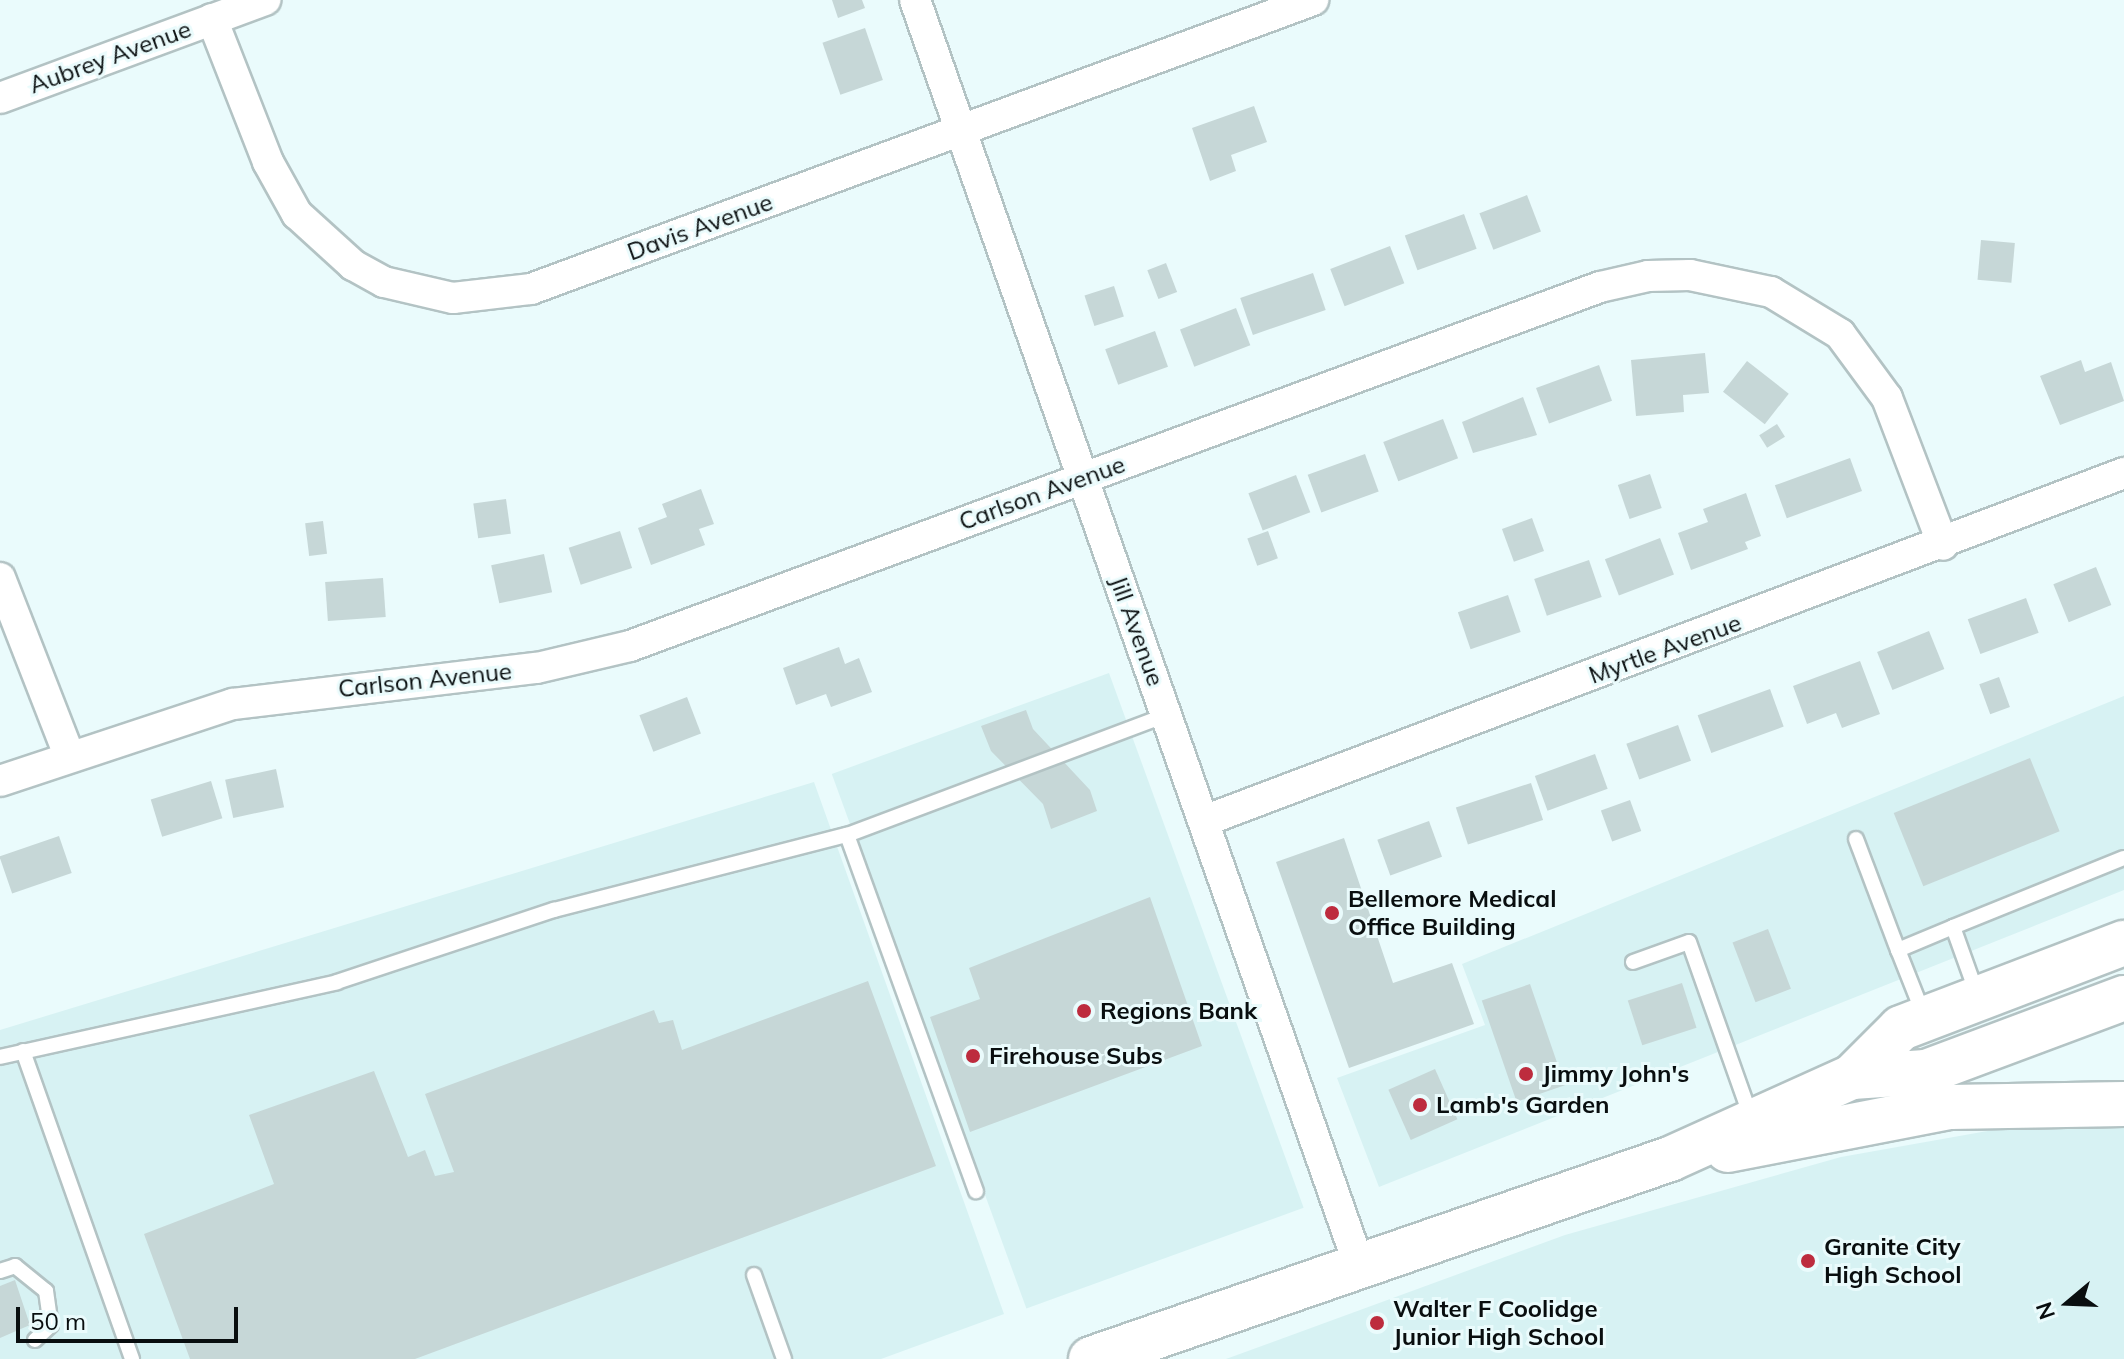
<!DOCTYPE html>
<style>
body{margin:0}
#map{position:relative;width:2124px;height:1359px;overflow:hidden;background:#eafbfc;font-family:Mulish,sans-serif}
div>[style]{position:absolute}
.built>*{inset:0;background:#d7f2f3;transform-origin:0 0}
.building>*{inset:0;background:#c6d7d7;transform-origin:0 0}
.roads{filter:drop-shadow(2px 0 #b3c3c4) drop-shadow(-2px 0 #b3c3c4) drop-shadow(0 2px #b3c3c4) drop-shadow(0 -2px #b3c3c4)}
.service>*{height:14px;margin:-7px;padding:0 7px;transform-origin:7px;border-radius:7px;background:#fff}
.minor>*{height:30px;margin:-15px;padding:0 15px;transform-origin:15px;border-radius:15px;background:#fff}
.primary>*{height:44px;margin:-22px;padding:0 22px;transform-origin:22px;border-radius:22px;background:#fff}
.dots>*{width:22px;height:22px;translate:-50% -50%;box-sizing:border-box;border:4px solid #eafbfc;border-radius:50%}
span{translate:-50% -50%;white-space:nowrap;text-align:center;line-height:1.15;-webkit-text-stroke:6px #eafbfc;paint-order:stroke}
.street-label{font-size:24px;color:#090e0f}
.poi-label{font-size:24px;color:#090e0f;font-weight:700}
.left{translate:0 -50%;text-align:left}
.north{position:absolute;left:2028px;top:1263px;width:80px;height:80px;-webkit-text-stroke:6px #eafbfc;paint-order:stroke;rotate:251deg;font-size:22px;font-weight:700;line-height:32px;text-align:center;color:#090e0f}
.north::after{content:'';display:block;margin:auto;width:28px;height:36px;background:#090e0f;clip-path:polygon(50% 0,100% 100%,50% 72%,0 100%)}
.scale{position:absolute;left:16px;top:1307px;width:222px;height:36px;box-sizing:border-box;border:4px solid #090e0f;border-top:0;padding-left:10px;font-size:24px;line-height:28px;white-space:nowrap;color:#090e0f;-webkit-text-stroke:6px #eafbfc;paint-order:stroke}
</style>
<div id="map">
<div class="built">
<div style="left:1109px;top:673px;width:569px;height:295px;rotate:70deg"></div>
<div style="clip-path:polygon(2124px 696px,2124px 890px,1379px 1187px,1337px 1078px,1485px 1025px,1462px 964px)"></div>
<div style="clip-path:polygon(814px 782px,1004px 1314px,881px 1359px,0 1359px,0 1030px)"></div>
<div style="clip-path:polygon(2049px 1120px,2124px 1122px,2124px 1359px,1226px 1359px,1565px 1235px,1841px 1157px)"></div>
</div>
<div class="building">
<div style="clip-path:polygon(832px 0,862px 0,865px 8px,838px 18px)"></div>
<div style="left:865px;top:28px;width:55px;height:45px;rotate:71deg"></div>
<div style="clip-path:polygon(1254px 106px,1267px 142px,1231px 155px,1236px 171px,1210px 181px,1192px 128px)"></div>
<div style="left:1527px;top:195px;width:39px;height:51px;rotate:69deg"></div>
<div style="left:1464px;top:214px;width:37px;height:63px;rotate:70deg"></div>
<div style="left:1981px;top:240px;width:34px;height:40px;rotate:5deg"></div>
<div style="left:1390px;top:246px;width:40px;height:64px;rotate:69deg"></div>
<div style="left:1166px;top:263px;width:31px;height:20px;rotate:69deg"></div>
<div style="left:1313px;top:273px;width:39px;height:77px;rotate:71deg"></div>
<div style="left:1114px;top:286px;width:32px;height:31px;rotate:72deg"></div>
<div style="left:1236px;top:308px;width:40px;height:60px;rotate:69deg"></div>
<div style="left:1155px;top:331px;width:38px;height:53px;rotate:70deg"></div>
<div style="clip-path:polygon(1705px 353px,1709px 393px,1683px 395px,1684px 412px,1636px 416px,1631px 360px)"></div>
<div style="clip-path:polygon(2081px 360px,2085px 372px,2111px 362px,2124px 401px,2060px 425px,2040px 376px)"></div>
<div style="left:1747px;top:361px;width:53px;height:39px;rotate:38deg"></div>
<div style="left:1599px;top:365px;width:38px;height:67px;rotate:70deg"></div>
<div style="clip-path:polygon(1523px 397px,1537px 435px,1473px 453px,1462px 422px)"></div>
<div style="left:1443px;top:419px;width:42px;height:64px;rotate:69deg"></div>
<div style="left:1777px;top:424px;width:15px;height:21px;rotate:58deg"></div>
<div style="left:1365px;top:454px;width:40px;height:61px;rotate:70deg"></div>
<div style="left:1850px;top:458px;width:35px;height:80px;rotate:70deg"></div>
<div style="left:1650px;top:474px;width:36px;height:34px;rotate:71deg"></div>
<div style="left:1296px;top:475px;width:40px;height:51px;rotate:69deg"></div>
<div style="clip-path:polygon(701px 489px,714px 524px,699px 529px,705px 545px,651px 565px,638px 528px,667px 517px,662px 504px)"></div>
<div style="clip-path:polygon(1746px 493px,1761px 536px,1745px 542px,1748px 549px,1691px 570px,1678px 533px,1708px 522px,1703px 509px)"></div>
<div style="left:506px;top:499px;width:35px;height:33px;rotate:82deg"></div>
<div style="left:1532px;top:518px;width:35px;height:32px;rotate:70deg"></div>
<div style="left:323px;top:521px;width:33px;height:18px;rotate:83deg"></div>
<div style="left:620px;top:531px;width:39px;height:54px;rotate:72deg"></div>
<div style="left:1268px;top:531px;width:29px;height:22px;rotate:70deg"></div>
<div style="left:1660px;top:538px;width:39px;height:59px;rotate:69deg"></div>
<div style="left:544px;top:554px;width:39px;height:54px;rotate:78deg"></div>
<div style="left:1589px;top:560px;width:39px;height:58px;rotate:71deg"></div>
<div style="left:2096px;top:567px;width:41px;height:46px;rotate:68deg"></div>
<div style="left:383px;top:578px;width:39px;height:58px;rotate:86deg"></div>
<div style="left:1508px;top:595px;width:39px;height:53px;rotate:71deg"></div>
<div style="left:2026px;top:598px;width:37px;height:62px;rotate:70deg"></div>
<div style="left:1929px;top:631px;width:41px;height:56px;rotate:68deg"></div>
<div style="clip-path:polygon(839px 647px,845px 664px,859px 658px,872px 692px,831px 707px,826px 694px,796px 705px,783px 668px)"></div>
<div style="clip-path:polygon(1860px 661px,1880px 714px,1842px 728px,1836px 713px,1807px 724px,1793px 686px)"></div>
<div style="left:1999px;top:677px;width:32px;height:21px;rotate:70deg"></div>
<div style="left:1770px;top:689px;width:40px;height:77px;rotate:70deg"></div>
<div style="left:687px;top:697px;width:39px;height:51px;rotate:69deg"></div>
<div style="clip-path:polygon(1026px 710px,1033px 729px,1090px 790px,1097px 811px,1051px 829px,1043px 804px,991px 751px,981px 726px)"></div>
<div style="left:1678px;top:725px;width:38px;height:55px;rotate:70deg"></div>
<div style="left:1595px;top:754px;width:37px;height:64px;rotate:70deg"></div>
<div style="left:2030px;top:758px;width:79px;height:147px;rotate:68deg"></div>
<div style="left:276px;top:769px;width:39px;height:52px;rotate:78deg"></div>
<div style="left:211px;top:781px;width:39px;height:63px;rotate:73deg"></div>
<div style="left:1531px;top:783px;width:39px;height:79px;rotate:72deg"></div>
<div style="left:1630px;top:800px;width:33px;height:31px;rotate:70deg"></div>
<div style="left:1429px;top:821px;width:38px;height:55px;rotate:70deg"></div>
<div style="left:59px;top:836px;width:39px;height:63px;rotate:71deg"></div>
<div style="clip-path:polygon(1344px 838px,1393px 983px,1452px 963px,1474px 1024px,1349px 1068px,1276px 862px)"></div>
<div style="clip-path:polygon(1150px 897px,1202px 1046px,970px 1132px,930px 1017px,980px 999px,969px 968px)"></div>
<div style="left:1768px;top:929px;width:64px;height:38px;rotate:69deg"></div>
<div style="clip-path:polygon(868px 981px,936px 1166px,415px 1359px,190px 1359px,144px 1234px,274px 1184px,249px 1115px,374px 1071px,408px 1157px,425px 1150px,435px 1176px,454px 1172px,425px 1094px,654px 1010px,659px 1023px,673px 1020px,682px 1050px)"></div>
<div style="left:1682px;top:983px;width:47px;height:57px;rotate:72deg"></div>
<div style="left:1530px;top:984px;width:107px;height:51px;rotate:71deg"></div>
<div style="left:1435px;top:1069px;width:55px;height:51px;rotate:66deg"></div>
<div style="clip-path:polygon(15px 1280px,30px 1325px,0 1338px,0 1286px)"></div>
</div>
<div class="roads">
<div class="service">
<div style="left:847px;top:835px;width:342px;rotate:-20.6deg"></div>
<div style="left:1856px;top:839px;width:119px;rotate:69.3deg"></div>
<div style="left:1633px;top:962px;width:59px;rotate:-19.7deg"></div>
<div style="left:1689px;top:942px;width:186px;rotate:70.5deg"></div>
<div style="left:1977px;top:994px;width:71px;rotate:-109.7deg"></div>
<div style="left:1953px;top:927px;width:184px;rotate:-22deg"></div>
<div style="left:1923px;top:1013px;width:68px;rotate:-111.6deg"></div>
<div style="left:1898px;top:950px;width:60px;rotate:-22.7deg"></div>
<div style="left:23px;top:1051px;width:327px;rotate:70.5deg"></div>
<div style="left:0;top:1057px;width:345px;rotate:-12.5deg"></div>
<div style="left:337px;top:982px;width:229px;rotate:-18.4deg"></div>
<div style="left:554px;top:910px;width:302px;rotate:-14.4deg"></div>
<div style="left:847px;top:835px;width:379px;rotate:70.1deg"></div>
<div style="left:0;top:1271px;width:16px;rotate:-18deg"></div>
<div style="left:15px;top:1266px;width:40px;rotate:39deg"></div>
<div style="left:46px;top:1291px;width:34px;rotate:82deg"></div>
<div style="left:51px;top:1325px;width:22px;rotate:137deg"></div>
<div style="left:754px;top:1275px;width:89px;rotate:70.3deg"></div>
</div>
<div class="minor">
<div style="left:915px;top:0;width:1337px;rotate:70.66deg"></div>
<div style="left:212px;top:19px;width:154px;rotate:68.6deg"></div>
<div style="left:268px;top:162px;width:60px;rotate:60.9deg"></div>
<div style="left:297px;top:214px;width:76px;rotate:42.3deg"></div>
<div style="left:353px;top:265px;width:35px;rotate:29deg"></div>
<div style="left:384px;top:282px;width:71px;rotate:13.1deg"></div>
<div style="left:453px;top:298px;width:79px;rotate:-6.6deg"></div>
<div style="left:531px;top:289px;width:834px;rotate:-20.28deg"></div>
<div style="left:0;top:98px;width:283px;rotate:-20.3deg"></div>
<div style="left:0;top:578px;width:190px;rotate:68.7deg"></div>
<div style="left:0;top:781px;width:245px;rotate:-18.3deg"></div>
<div style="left:233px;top:704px;width:306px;rotate:-6.8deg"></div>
<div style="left:537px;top:668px;width:96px;rotate:-13.3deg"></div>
<div style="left:630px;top:646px;width:1034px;rotate:-20.31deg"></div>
<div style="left:1600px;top:287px;width:49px;rotate:-12.9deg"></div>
<div style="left:1648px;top:276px;width:42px;rotate:-1.4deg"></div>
<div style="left:1690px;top:275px;width:83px;rotate:11.9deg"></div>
<div style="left:1771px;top:292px;width:81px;rotate:31.3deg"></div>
<div style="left:1840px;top:334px;width:79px;rotate:53.7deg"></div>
<div style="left:1887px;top:398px;width:157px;rotate:69.1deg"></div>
<div style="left:1204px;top:821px;width:984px;rotate:-20.72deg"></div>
</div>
<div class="primary">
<div style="left:1852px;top:1077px;width:74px;rotate:-3.9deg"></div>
<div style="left:1926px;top:1072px;width:211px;rotate:-20.5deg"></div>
<div style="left:1728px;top:1150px;width:226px;rotate:-11deg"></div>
<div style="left:1950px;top:1107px;width:174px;rotate:-1deg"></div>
<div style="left:1091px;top:1359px;width:613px;rotate:-19.06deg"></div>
<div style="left:1670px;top:1159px;width:200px;rotate:-24.3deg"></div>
<div style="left:1852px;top:1077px;width:69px;rotate:-45deg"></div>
<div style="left:1901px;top:1028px;width:239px;rotate:-20.9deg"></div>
</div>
</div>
<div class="dots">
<div style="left:1332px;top:913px;background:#bd2c3e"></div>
<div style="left:1084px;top:1011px;background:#bd2c3e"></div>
<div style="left:973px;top:1056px;background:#bd2c3e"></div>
<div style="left:1526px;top:1074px;background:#bd2c3e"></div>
<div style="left:1420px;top:1105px;background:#bd2c3e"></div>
<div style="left:1808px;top:1261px;background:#bd2c3e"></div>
<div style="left:1377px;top:1323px;background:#bd2c3e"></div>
</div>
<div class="street-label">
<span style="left:110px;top:57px;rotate:-20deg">Aubrey Avenue</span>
<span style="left:700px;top:227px;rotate:-20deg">Davis Avenue</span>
<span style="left:1042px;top:493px;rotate:-20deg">Carlson Avenue</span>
<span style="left:1137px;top:631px;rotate:70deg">Jill Avenue</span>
<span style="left:1665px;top:649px;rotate:-20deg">Myrtle Avenue</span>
<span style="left:425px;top:680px;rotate:-6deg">Carlson Avenue</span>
</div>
<div class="poi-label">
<span class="left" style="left:1348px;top:913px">Bellemore Medical<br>Office Building</span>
<span class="left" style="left:1100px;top:1011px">Regions Bank</span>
<span class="left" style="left:989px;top:1056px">Firehouse Subs</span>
<span class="left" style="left:1542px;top:1074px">Jimmy John's</span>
<span class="left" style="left:1436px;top:1105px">Lamb's Garden</span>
<span class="left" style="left:1824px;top:1261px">Granite City<br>High School</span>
<span class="left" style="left:1393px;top:1323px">Walter F Coolidge<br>Junior High School</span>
</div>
<div class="north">N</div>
<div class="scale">50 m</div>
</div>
